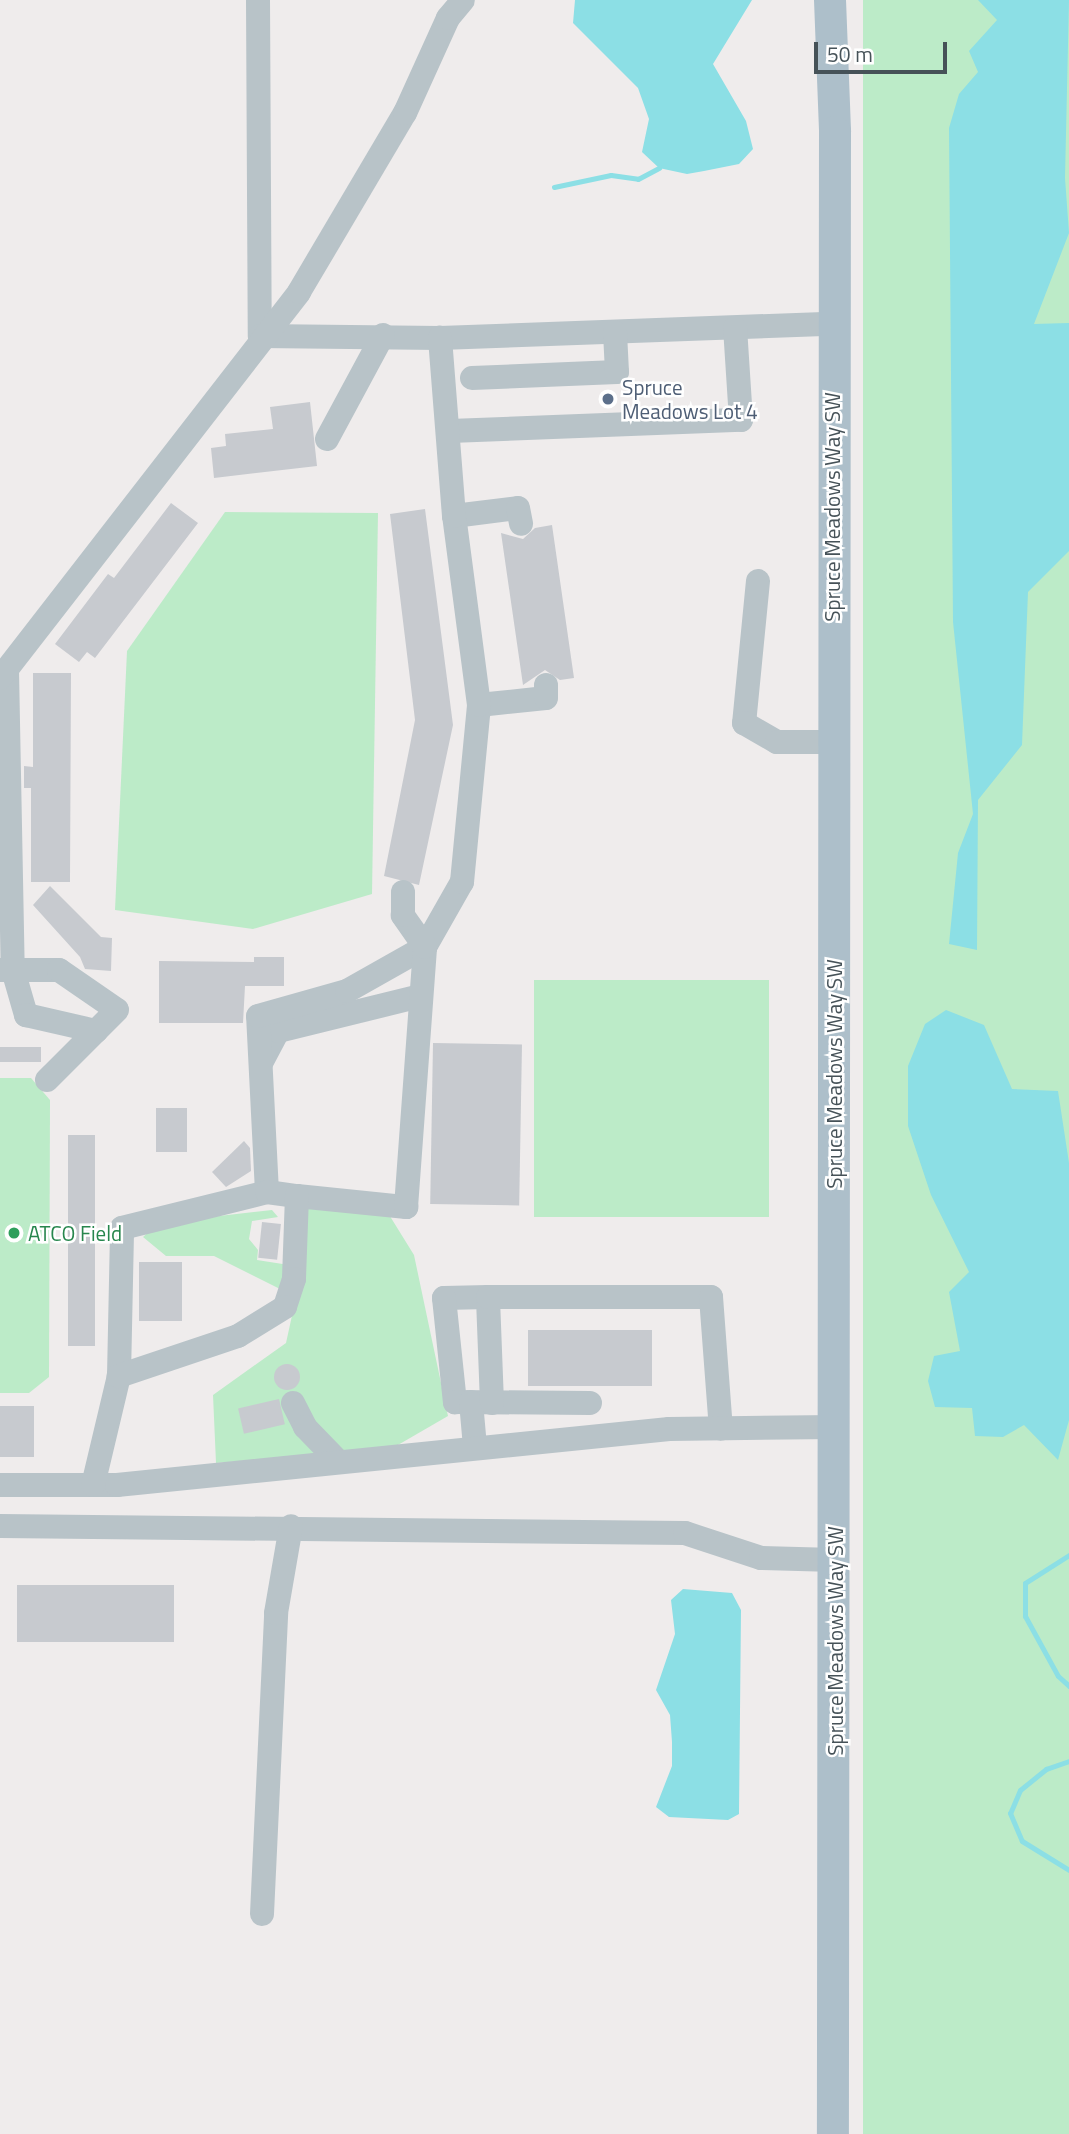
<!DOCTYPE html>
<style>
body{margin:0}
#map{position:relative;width:1069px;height:2134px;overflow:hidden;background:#efecec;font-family:"Titillium Web",sans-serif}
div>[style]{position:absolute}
.green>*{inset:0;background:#bcebc8;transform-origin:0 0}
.water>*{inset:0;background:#8cdfe5}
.stream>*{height:5px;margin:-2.5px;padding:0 2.5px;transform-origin:2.5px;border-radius:2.5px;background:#8cdfe5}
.building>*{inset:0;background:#c7cacf;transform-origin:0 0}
.round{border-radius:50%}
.minor>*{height:24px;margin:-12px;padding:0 12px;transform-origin:12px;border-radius:12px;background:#b8c3c8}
.major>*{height:32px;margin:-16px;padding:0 16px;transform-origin:16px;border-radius:16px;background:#adbfca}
.dots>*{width:19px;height:19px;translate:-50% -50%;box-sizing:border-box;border:4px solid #fff;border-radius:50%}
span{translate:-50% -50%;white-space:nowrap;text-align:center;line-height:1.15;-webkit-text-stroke:5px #fff;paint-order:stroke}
.service-label{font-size:21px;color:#4e5e75}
.left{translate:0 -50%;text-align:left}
.street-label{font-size:21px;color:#465258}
.leisure-label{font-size:21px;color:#27864d}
.scale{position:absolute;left:814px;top:42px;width:133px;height:32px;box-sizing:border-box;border:4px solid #465258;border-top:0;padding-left:9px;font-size:21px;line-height:24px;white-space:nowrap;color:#465258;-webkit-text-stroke:5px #fff;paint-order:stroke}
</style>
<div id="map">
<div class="green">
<div style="left:863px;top:0;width:206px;height:2134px"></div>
<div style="clip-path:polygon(225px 512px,378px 513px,372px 894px,253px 929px,115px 910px,127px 651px)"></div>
<div style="left:769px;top:980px;width:237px;height:235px;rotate:90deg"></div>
<div style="clip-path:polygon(0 1078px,31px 1078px,50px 1100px,49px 1377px,29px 1393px,0 1393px)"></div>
<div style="clip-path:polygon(303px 1202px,388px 1213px,414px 1255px,448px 1416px,391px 1449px,216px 1463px,213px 1395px,286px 1343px,300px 1279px)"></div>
<div style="clip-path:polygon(272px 1210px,278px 1217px,252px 1221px,249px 1239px,258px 1250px,257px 1260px,289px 1265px,280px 1289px,214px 1256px,166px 1256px,143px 1237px,158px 1223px)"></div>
</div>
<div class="water">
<div style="clip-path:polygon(575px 0,752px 0,713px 64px,746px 121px,753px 149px,739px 164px,704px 171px,687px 174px,659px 168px,642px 152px,649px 119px,638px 88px,573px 23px)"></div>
<div style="clip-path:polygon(978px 0,1069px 0,1065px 178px,1069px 233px,1034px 324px,1069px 323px,1069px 551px,1028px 592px,1022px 745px,978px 800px,977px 950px,949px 944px,958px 853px,973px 814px,953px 622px,949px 128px,959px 94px,978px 72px,969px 51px,997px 20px)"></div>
<div style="clip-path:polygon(946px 1010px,984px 1025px,1012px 1089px,1058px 1091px,1069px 1163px,1069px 1420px,1058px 1460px,1024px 1425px,1003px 1437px,975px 1436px,972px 1408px,935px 1407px,928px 1381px,934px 1356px,960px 1351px,949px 1292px,969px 1272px,931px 1195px,908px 1126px,908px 1066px,925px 1024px)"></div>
<div style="clip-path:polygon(683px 1589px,732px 1593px,741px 1610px,739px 1814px,728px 1820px,669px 1817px,656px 1807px,672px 1766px,672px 1742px,670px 1715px,656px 1690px,675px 1634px,671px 1600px)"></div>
</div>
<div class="stream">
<div style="left:554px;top:187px;width:58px;rotate:-11.9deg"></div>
<div style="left:611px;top:175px;width:27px;rotate:8deg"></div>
<div style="left:638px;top:179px;width:24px;rotate:-28deg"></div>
<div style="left:1069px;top:1555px;width:52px;rotate:147.5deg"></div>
<div style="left:1025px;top:1583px;width:33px;rotate:90deg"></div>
<div style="left:1025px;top:1616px;width:68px;rotate:61.2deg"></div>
<div style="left:1058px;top:1676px;width:15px;rotate:42deg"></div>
<div style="left:1069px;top:1761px;width:24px;rotate:161deg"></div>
<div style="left:1046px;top:1769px;width:33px;rotate:141deg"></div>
<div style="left:1020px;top:1790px;width:25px;rotate:113deg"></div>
<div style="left:1010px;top:1813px;width:30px;rotate:67deg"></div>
<div style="left:1022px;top:1841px;width:55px;rotate:31.7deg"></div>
</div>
<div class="building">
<div style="clip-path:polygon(310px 402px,317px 466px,214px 478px,211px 448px,226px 446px,225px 434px,273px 429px,270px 407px)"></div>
<div style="clip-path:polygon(171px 503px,198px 523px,95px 658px,87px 652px,79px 662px,55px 644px,108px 574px,114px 578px)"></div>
<div style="clip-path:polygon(425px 509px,453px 725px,419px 885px,384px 876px,415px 720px,390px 514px)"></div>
<div style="clip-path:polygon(552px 525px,574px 678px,560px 680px,545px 670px,523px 685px,501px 533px,523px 539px,535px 528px)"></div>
<div style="clip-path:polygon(33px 673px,71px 673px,70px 882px,31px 882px,31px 788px,24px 788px,24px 766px,33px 767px)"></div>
<div style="clip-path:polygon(50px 886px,101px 937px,112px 938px,111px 971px,85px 969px,80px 957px,33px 905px)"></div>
<div style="clip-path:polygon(254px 957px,284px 957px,284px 986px,245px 986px,243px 1023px,159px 1023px,159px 961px,254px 962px)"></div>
<div style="left:433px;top:1043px;width:89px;height:161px;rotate:1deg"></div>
<div style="left:0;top:1047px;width:41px;height:15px"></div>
<div style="left:156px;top:1108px;width:31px;height:44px"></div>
<div style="left:68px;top:1135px;width:27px;height:211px"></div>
<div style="clip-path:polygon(244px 1141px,250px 1148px,251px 1171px,226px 1187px,212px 1172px)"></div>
<div style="left:262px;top:1222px;width:19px;height:36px;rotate:6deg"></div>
<div style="left:139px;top:1262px;width:43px;height:59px"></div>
<div style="left:528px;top:1330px;width:124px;height:56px"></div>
<div class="round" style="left:274px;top:1364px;width:26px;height:26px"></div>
<div style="left:279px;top:1399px;width:26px;height:42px;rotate:77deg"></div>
<div style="left:0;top:1406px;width:34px;height:51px"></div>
<div style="left:17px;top:1585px;width:157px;height:57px"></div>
</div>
<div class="minor">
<div style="left:258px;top:0;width:336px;rotate:89.7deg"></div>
<div style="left:260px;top:336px;width:180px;rotate:0.6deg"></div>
<div style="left:440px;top:338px;width:391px;rotate:-2.1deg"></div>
<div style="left:472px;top:378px;width:145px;rotate:-2.4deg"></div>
<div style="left:617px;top:372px;width:40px;rotate:-92.9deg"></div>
<div style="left:450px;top:431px;width:291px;rotate:-2.2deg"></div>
<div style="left:741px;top:420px;width:92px;rotate:-93.7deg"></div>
<div style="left:327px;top:439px;width:118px;rotate:-61.7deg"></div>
<div style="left:454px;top:516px;width:64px;rotate:-7.1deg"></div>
<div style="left:518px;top:508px;width:16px;rotate:79deg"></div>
<div style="left:758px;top:581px;width:143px;rotate:95.6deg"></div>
<div style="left:744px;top:723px;width:38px;rotate:30deg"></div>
<div style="left:777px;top:742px;width:55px"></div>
<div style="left:7px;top:670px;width:300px;rotate:88.9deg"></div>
<div style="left:13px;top:970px;width:47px;rotate:73.9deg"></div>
<div style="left:26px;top:1015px;width:72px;rotate:12.9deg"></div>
<div style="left:0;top:678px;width:488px;rotate:-52.2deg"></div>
<div style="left:299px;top:292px;width:208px;rotate:-59.4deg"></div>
<div style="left:405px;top:113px;width:104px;rotate:-65.6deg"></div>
<div style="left:448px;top:18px;width:23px;rotate:-50deg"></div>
<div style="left:479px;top:705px;width:67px;rotate:-6deg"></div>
<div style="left:546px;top:698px;width:13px;rotate:-90deg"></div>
<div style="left:0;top:970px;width:59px"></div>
<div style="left:59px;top:970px;width:70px;rotate:34.6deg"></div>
<div style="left:117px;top:1010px;width:99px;rotate:135deg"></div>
<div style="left:261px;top:1063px;width:36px;rotate:-62deg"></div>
<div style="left:278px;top:1031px;width:147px;rotate:-13.8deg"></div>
<div style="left:267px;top:1192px;width:176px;rotate:-92.9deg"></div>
<div style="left:258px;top:1016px;width:92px;rotate:-15.7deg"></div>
<div style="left:347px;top:991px;width:90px;rotate:-29.4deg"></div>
<div style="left:425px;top:947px;width:75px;rotate:-60.4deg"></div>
<div style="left:462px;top:882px;width:178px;rotate:-84.5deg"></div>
<div style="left:479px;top:705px;width:191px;rotate:-97.5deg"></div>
<div style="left:454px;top:516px;width:179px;rotate:-94.5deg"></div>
<div style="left:297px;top:1196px;width:110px;rotate:5.8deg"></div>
<div style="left:406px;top:1207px;width:261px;rotate:-85.8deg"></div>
<div style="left:425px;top:947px;width:39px;rotate:-125deg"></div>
<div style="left:403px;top:915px;width:23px;rotate:-90deg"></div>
<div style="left:488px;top:1297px;width:44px;rotate:178.7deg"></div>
<div style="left:444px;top:1298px;width:105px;rotate:84deg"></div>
<div style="left:455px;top:1402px;width:135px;rotate:0.4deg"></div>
<div style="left:471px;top:1402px;width:45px;rotate:84.9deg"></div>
<div style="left:293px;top:1403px;width:27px;rotate:63deg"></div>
<div style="left:305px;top:1427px;width:47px;rotate:45.9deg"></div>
<div style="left:492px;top:1403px;width:106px;rotate:-92.2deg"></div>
<div style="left:488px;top:1297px;width:223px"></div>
<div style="left:711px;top:1297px;width:132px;rotate:85.7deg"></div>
<div style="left:0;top:1485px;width:117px"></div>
<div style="left:117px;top:1485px;width:555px;rotate:-5.79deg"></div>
<div style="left:669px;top:1429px;width:166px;rotate:-0.7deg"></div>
<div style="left:93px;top:1485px;width:112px;rotate:-76.6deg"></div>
<div style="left:119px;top:1376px;width:148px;rotate:-88.8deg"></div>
<div style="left:122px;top:1228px;width:149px;rotate:-13.9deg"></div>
<div style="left:267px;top:1192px;width:30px;rotate:8deg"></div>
<div style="left:297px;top:1196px;width:83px;rotate:92.1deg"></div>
<div style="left:294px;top:1279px;width:29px;rotate:108deg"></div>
<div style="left:285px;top:1307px;width:55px;rotate:148.3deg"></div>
<div style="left:238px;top:1336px;width:126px;rotate:161.4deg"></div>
<div style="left:0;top:1526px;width:685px;rotate:0.59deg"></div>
<div style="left:685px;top:1533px;width:80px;rotate:18.2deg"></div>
<div style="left:761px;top:1558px;width:74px;rotate:1.5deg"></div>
<div style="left:262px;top:1914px;width:301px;rotate:-87.3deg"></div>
<div style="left:276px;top:1613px;width:88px;rotate:-80.2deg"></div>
</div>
<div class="major">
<div style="left:830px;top:0;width:132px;rotate:87.8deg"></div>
<div style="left:835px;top:132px;width:2002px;rotate:90.06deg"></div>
</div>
<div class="dots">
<div style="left:608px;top:399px;background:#5c6f8a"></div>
<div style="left:14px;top:1233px;background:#2e9e5b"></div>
</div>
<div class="service-label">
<span class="left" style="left:622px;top:399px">Spruce<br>Meadows Lot 4</span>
</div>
<div class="street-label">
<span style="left:832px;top:507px;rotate:-90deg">Spruce Meadows Way SW</span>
<span style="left:834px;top:1074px;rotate:-90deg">Spruce Meadows Way SW</span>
<span style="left:835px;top:1641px;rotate:-90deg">Spruce Meadows Way SW</span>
</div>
<div class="leisure-label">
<span class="left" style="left:28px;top:1233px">ATCO Field</span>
</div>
<div class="scale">50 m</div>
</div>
